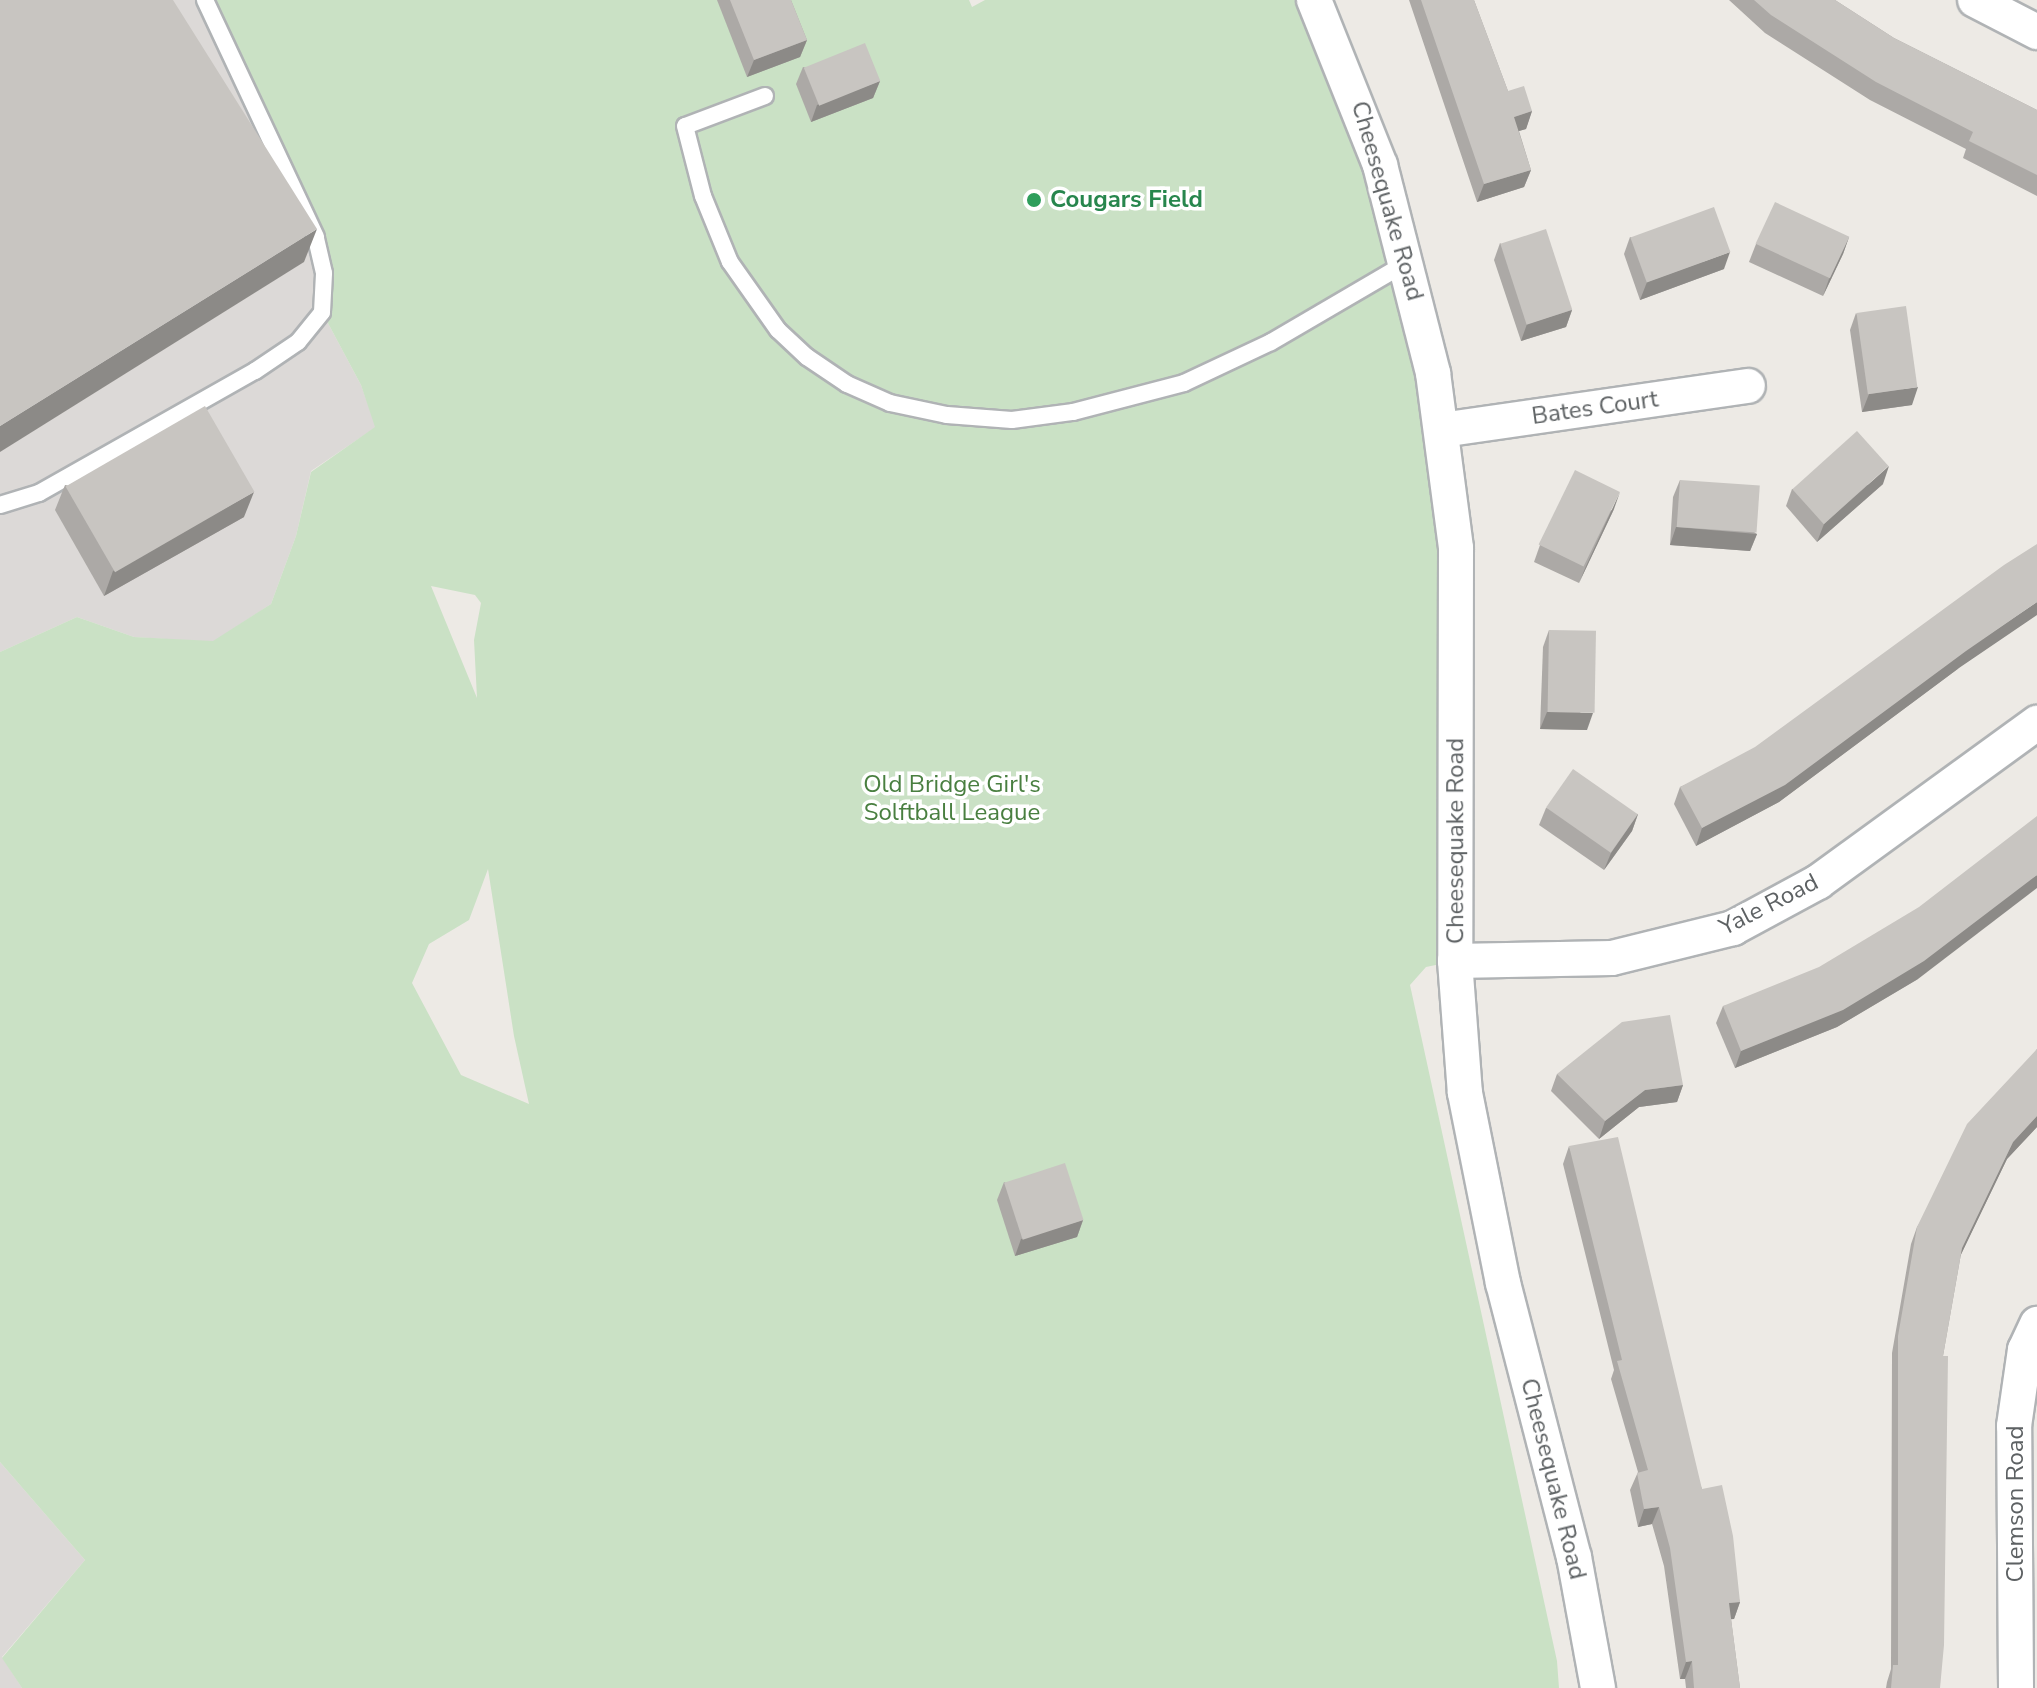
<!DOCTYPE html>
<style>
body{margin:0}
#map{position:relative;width:2037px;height:1688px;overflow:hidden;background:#edeae5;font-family:"Nunito Sans",sans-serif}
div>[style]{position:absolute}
.industrial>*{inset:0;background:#dcd9d7}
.green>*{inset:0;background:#cae1c5}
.roads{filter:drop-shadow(2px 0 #b0b3b5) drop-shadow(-2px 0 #b0b3b5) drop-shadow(0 2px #b0b3b5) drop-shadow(0 -2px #b0b3b5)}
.service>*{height:16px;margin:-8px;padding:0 8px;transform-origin:8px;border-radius:8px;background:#fff}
.minor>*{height:34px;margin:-17px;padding:0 17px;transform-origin:17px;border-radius:17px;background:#fff}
.wall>*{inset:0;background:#aca9a6}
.shaded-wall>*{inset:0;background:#8c8a87}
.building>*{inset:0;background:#c8c5c1;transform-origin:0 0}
.dots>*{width:22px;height:22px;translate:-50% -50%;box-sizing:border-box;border:4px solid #fff;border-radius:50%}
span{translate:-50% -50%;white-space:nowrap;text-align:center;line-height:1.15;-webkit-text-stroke:7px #fff;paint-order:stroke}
.leisure-label{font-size:24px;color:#27864d;font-weight:700}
.left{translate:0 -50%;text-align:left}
.street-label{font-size:24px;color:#5d6163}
.park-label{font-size:24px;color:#497f40}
</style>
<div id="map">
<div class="industrial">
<div style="clip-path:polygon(0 0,205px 0,316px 237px,322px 312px,361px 385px,376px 427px,311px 471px,296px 536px,271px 604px,213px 642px,134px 637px,77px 617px,0 652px)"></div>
<div style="clip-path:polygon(0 1462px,85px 1560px,2px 1657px,22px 1688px,0 1688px)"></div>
</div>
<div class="green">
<div style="clip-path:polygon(evenodd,205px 0,969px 0,972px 7px,985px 0,1314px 0,1433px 373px,1455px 961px,1426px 967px,1410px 985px,1557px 1661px,1559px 1688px,22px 1688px,2px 1658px,85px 1560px,0 1462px,0 652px,77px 617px,134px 637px,213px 641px,271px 604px,296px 536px,311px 472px,375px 427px,361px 385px,322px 312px,324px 273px,205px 0,431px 586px,475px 595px,481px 603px,474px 640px,477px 698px,431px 586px,205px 0,488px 869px,514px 1036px,529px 1104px,461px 1075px,412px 983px,429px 944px,469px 920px,488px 869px)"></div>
</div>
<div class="roads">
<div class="service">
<div style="left:765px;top:96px;width:85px;rotate:159.4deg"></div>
<div style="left:685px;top:126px;width:72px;rotate:75.6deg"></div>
<div style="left:703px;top:196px;width:71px;rotate:67.8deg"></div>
<div style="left:730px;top:262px;width:83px;rotate:54.8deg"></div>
<div style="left:778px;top:330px;width:40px;rotate:43deg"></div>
<div style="left:807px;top:357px;width:48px;rotate:34deg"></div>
<div style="left:847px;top:384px;width:47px;rotate:23.8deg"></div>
<div style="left:890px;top:403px;width:58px;rotate:11.9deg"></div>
<div style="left:947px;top:415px;width:65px;rotate:4.4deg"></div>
<div style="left:1012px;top:420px;width:62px;rotate:-7.5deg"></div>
<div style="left:1073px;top:412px;width:115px;rotate:-14.6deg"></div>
<div style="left:1184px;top:383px;width:96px;rotate:-25.2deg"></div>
<div style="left:1271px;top:342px;width:159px;rotate:-30.3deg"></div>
<div style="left:0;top:505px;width:41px;rotate:-17.1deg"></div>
<div style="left:39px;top:493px;width:248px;rotate:-29.5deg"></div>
<div style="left:255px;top:371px;width:52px;rotate:-34deg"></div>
<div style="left:298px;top:342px;width:38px;rotate:-51deg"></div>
<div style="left:322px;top:312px;width:39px;rotate:-87deg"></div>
<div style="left:324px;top:273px;width:37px;rotate:-103deg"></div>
<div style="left:316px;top:237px;width:262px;rotate:-115.1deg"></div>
</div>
<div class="minor">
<div style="left:1314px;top:0;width:178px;rotate:68.2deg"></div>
<div style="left:1380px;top:165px;width:215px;rotate:75.7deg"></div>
<div style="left:1433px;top:373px;width:177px;rotate:82.5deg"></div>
<div style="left:1456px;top:548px;width:413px;rotate:90.1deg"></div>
<div style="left:1455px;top:961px;width:132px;rotate:85.7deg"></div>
<div style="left:1465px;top:1093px;width:194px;rotate:78.7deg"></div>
<div style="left:1503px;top:1283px;width:283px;rotate:75.5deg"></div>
<div style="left:1574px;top:1557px;width:133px;rotate:79.6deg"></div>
<div style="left:1975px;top:0;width:70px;rotate:27.3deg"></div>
<div style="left:1442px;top:430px;width:309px;rotate:-8.2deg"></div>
<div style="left:1455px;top:961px;width:157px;rotate:-1.1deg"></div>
<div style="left:1612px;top:958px;width:125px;rotate:-13.9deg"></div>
<div style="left:1733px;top:928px;width:97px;rotate:-28.4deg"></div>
<div style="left:1818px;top:882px;width:271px;rotate:-36deg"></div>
<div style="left:2016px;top:1688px;width:262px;rotate:-90.4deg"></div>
<div style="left:2014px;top:1426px;width:77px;rotate:-81.8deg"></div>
<div style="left:2025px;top:1350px;width:29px;rotate:-65deg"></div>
</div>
</div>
<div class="wall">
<div style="clip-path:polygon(717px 0,791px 0,807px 40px,800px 57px,747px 77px)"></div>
<div style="clip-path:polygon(1409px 0,1474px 0,1508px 91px,1532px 111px,1526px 129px,1519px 131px,1531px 170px,1524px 187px,1477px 202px)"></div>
<div style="clip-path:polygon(1729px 0,1835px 0,1894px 38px,2037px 110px,2037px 196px,1963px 158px,1966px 149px,1870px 100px,1765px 33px)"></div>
<div style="clip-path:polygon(803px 67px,880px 81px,873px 98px,811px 122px,796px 84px)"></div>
<div style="clip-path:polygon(1630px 237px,1724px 269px,1640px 300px,1624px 254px)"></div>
<div style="clip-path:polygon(1849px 237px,1843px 254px,1823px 296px,1749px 262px,1756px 244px)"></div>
<div style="clip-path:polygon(1500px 243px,1572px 310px,1566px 327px,1521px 341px,1494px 260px)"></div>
<div style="clip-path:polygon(1856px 313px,1912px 405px,1862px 412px,1850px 330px)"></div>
<div style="clip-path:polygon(1680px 480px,1757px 534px,1750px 551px,1670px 545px,1673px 497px)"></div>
<div style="clip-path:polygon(1883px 484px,1817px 542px,1786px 506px,1792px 489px)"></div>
<div style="clip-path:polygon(65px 485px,244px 517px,104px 596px,55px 510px)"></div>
<div style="clip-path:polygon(1614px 509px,1579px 583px,1534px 562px,1540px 545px)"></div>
<div style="clip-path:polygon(1549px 630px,1587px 730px,1540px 729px,1543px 647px)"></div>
<div style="clip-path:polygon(1959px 668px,1779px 802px,1696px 846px,1674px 804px,1680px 787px)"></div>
<div style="clip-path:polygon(1546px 808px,1638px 814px,1632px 831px,1604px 870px,1539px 825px)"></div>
<div style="clip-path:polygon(1918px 979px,1837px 1027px,1735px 1068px,1716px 1023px,1723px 1006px)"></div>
<div style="clip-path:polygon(2037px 1049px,2037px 1127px,2007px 1159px,1961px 1254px,1943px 1356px,1940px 1688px,1886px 1688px,1887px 1682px,1891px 1669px,1892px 1353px,1911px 1244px,1917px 1227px)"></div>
<div style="clip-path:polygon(1557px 1074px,1683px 1085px,1677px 1102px,1639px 1107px,1599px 1139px,1551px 1091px)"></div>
<div style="clip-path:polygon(1569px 1146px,1702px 1489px,1740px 1602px,1734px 1619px,1731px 1619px,1740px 1688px,1686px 1688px,1685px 1679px,1680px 1679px,1664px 1566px,1652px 1524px,1638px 1527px,1630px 1490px,1638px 1472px,1611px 1379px,1614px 1370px,1563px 1164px)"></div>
<div style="clip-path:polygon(1004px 1182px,1083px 1220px,1077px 1237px,1015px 1256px,997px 1200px)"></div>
</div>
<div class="shaded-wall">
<div style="clip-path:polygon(807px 40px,800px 57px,747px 77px,754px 60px)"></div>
<div style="clip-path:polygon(880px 81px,873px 98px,811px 122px,817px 105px)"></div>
<div style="clip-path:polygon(1532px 111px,1526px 129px,1508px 134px,1514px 117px)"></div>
<div style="clip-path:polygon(1531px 170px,1524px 187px,1477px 202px,1484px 184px)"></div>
<div style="clip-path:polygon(317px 229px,304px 262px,0 452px,0 426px)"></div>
<div style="clip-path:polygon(1849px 237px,1843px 254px,1823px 296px,1829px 279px)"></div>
<div style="clip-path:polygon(1730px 252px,1724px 269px,1640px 300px,1647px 282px)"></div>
<div style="clip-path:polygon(1572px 310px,1566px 327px,1521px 341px,1527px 324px)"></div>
<div style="clip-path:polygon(1918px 387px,1912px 405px,1862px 412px,1869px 394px)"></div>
<div style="clip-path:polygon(1889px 466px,1883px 484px,1817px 542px,1824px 524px)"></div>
<div style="clip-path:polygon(254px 492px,244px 517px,104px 596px,113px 571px)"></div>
<div style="clip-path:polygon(1620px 492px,1614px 509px,1579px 583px,1586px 566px)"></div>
<div style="clip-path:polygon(1676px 527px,1757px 534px,1750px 551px,1670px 545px)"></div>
<div style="clip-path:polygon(2037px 602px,2037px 615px,1959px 668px,1779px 802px,1696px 846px,1702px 828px)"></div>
<div style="clip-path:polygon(1547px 712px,1593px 713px,1587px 730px,1540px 729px)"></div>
<div style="clip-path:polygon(1638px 814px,1632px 831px,1604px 870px,1611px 853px)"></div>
<div style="clip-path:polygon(2037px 875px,2037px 888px,1918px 979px,1837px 1027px,1735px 1068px,1741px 1051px)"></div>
<div style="clip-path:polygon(1683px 1085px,1677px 1102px,1639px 1107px,1599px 1139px,1605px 1121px,1645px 1090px)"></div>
<div style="clip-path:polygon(2037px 1116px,2037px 1127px,2007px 1159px,1956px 1265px,1962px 1248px,2013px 1142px)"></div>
<div style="clip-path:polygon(1083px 1220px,1077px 1237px,1015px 1256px,1021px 1239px)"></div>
<div style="clip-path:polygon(1659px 1507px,1652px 1524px,1638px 1527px,1644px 1509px)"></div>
<div style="clip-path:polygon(1740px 1602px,1734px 1619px,1723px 1620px,1729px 1603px)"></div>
<div style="clip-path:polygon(1692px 1661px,1685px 1679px,1680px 1679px,1686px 1662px)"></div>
</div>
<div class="building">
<div style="clip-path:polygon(0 0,173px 0,317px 229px,0 426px)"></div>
<div style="clip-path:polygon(730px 0,791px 0,807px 40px,754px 60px)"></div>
<div style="clip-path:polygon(1421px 0,1474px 0,1508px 91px,1524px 86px,1532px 111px,1514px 117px,1531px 170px,1484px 184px)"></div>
<div style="clip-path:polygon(1754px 0,1835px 0,1894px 38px,2037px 110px,2037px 175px,1969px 141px,1973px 132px,1876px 82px,1771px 15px)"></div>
<div style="left:865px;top:43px;width:41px;height:66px;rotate:68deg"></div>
<div style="left:1775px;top:202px;width:82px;height:46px;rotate:25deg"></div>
<div style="left:1714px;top:207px;width:48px;height:89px;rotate:70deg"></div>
<div style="left:1546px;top:229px;width:85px;height:48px;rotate:72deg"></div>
<div style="left:1906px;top:306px;width:82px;height:50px;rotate:82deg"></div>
<div style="left:205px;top:406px;width:99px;height:161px;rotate:60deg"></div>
<div style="left:1857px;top:431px;width:47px;height:87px;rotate:48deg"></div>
<div style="left:1575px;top:470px;width:50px;height:83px;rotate:26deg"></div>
<div style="left:1680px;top:480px;width:80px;height:47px;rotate:4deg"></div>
<div style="clip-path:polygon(2037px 544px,2037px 602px,1966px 651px,1785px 785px,1702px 828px,1680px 787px,1755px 747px,2004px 565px)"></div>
<div style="left:1549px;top:630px;width:47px;height:82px;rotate:1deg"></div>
<div style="left:1573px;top:769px;width:79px;height:47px;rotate:35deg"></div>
<div style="clip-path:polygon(2037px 816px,2037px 875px,1924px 961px,1843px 1010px,1741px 1051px,1723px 1006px,1819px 967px,1919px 907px)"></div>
<div style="clip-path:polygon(1670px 1015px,1683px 1085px,1645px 1090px,1605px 1121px,1557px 1074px,1622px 1022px)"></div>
<div style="clip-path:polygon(2037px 1049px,2037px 1116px,2013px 1142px,1962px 1248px,1943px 1356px,1948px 1356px,1944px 1645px,1940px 1688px,1891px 1688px,1893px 1665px,1898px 1665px,1898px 1336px,1917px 1227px,1967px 1124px)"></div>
<div style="clip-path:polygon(1618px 1137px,1702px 1489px,1722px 1485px,1733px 1536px,1740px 1602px,1729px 1603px,1740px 1688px,1694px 1688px,1692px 1661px,1686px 1662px,1670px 1548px,1659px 1507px,1644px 1509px,1637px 1473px,1648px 1470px,1617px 1361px,1622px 1360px,1569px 1146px)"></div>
<div style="left:1065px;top:1163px;width:60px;height:64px;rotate:72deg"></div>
</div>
<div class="dots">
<div style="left:1034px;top:200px;background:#2e9e5b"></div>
</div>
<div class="leisure-label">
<span class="left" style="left:1050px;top:200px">Cougars Field</span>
</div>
<div class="street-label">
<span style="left:1387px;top:201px;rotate:74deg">Cheesequake Road</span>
<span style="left:1595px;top:408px;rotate:-8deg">Bates Court</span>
<span style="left:1456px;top:841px;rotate:-90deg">Cheesequake Road</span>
<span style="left:1769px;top:905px;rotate:-27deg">Yale Road</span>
<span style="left:1553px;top:1479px;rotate:76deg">Cheesequake Road</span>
<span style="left:2016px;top:1504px;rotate:-90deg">Clemson Road</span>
</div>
<div class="park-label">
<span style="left:952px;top:799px">Old Bridge Girl's<br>Solftball League</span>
</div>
</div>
